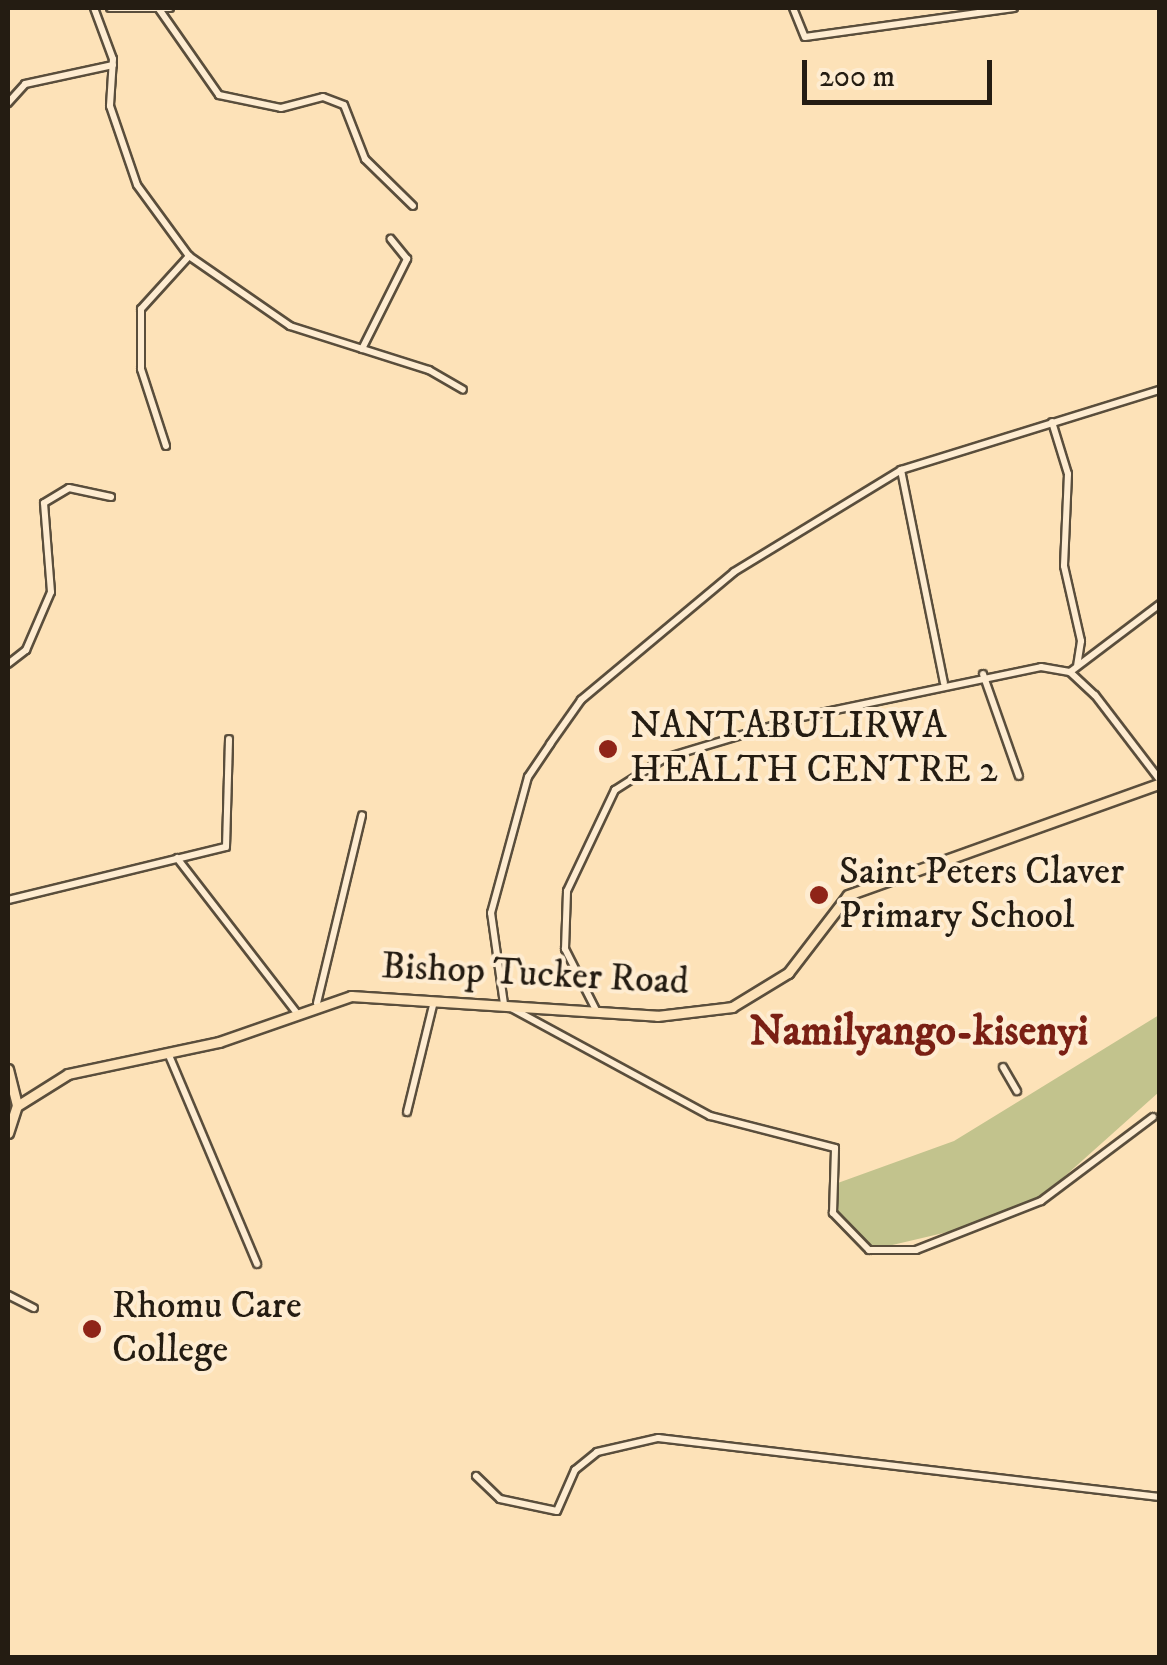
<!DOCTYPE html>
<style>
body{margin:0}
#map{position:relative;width:1167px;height:1665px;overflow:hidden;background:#fde2b8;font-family:"IM FELL DW Pica",serif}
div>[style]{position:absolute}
.green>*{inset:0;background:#c2c38d}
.roads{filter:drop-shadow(2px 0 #5a4e3c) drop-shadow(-2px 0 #5a4e3c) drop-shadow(0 2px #5a4e3c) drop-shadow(0 -2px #5a4e3c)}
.minor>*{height:6px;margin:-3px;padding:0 3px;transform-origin:3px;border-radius:3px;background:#feecd1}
.major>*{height:9px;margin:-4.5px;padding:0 4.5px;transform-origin:4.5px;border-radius:4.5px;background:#fde2b8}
.dots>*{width:28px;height:28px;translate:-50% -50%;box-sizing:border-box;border:5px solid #feecd1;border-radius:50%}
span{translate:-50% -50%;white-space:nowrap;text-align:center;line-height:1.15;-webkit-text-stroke:8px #feecd1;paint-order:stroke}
.poi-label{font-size:38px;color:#241c12}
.left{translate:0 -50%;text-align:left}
.street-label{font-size:38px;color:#241c12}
.quarter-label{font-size:42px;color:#7a1f14;font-weight:700}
.frame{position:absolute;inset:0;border:10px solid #241c12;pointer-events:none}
.scale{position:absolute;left:802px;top:60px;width:190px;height:45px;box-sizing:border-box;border:5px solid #241c12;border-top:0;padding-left:12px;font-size:30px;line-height:35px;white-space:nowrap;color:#241c12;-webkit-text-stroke:8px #feecd1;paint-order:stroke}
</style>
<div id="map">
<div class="green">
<div style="clip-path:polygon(1159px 1015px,1159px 1092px,1046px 1193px,969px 1227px,871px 1250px,836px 1215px,835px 1184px,954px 1141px)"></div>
</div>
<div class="roads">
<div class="minor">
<div style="left:94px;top:8px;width:54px;rotate:69.6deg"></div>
<div style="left:113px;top:59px;width:47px;rotate:93.7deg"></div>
<div style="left:110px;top:106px;width:83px;rotate:71.1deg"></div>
<div style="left:137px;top:185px;width:88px;rotate:53.8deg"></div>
<div style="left:189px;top:256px;width:123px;rotate:34.7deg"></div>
<div style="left:290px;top:326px;width:146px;rotate:17.6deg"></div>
<div style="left:429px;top:370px;width:39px;rotate:30deg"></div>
<div style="left:110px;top:8px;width:60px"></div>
<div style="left:793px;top:8px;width:31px;rotate:68deg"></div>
<div style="left:805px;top:37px;width:211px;rotate:-7.9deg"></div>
<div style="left:159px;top:9px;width:105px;rotate:55.1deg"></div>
<div style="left:219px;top:95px;width:63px;rotate:11.8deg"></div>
<div style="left:281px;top:108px;width:43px;rotate:-14.7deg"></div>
<div style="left:323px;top:97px;width:22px;rotate:21deg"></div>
<div style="left:344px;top:105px;width:58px;rotate:68.7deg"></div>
<div style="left:365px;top:159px;width:67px;rotate:44.4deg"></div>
<div style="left:8px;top:103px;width:25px;rotate:-48deg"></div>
<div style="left:25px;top:84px;width:90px;rotate:-12.2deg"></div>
<div style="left:362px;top:349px;width:101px;rotate:-63.4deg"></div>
<div style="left:407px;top:259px;width:26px;rotate:-129deg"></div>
<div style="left:1052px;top:422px;width:54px;rotate:72.9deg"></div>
<div style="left:1068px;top:474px;width:92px;rotate:92.5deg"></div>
<div style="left:1064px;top:566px;width:77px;rotate:77.2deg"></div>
<div style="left:1081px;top:641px;width:24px;rotate:99deg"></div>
<div style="left:166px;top:446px;width:81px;rotate:-108deg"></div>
<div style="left:141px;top:369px;width:60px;rotate:-90deg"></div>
<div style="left:141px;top:309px;width:72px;rotate:-47.8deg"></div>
<div style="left:901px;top:470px;width:217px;rotate:78.6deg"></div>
<div style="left:8px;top:664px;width:23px;rotate:-38deg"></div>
<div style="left:26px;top:650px;width:63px;rotate:-66.7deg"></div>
<div style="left:51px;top:592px;width:89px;rotate:-94.5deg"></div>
<div style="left:44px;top:503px;width:29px;rotate:-31deg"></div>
<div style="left:69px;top:488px;width:43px;rotate:12.1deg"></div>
<div style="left:1070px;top:672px;width:113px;rotate:-37.1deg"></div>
<div style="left:983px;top:674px;width:108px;rotate:70.6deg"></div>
<div style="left:177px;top:858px;width:195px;rotate:52.3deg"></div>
<div style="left:8px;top:900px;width:224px;rotate:-13.7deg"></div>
<div style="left:226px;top:847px;width:108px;rotate:-88.4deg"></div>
<div style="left:317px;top:1003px;width:193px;rotate:-76.5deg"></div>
<div style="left:597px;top:1012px;width:71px;rotate:-116.9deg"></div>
<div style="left:565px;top:949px;width:58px;rotate:-88deg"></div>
<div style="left:567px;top:891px;width:112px;rotate:-64.6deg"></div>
<div style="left:615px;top:790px;width:59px;rotate:-32.6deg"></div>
<div style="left:665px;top:758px;width:143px;rotate:-16.7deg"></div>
<div style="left:802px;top:717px;width:244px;rotate:-11.8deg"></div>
<div style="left:1041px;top:667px;width:29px;rotate:10deg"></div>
<div style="left:1070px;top:672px;width:34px;rotate:43deg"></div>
<div style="left:1095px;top:695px;width:107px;rotate:52.6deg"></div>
<div style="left:168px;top:1053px;width:229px;rotate:67.1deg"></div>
<div style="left:1003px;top:1067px;width:28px;rotate:60deg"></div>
<div style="left:407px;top:1112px;width:114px;rotate:-76.3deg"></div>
<div style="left:1153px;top:1117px;width:140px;rotate:143.1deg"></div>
<div style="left:1041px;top:1201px;width:134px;rotate:158.6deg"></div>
<div style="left:916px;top:1250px;width:47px;rotate:180deg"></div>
<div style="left:869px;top:1250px;width:52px;rotate:-134.2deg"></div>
<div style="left:833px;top:1213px;width:65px;rotate:-88.2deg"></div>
<div style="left:835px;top:1148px;width:129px;rotate:-165.6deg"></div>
<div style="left:710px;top:1116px;width:234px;rotate:-151.5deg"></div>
<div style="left:504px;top:1004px;width:92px;rotate:-98.1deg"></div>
<div style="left:491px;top:913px;width:141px;rotate:-74.8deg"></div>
<div style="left:528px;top:777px;width:40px;rotate:-56deg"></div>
<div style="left:550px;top:744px;width:54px;rotate:-54.8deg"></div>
<div style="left:581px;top:700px;width:199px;rotate:-39.9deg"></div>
<div style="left:734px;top:572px;width:196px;rotate:-31.4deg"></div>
<div style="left:901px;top:470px;width:271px;rotate:-17.2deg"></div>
<div style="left:8px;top:1295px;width:29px;rotate:27deg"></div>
<div style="left:476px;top:1476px;width:33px;rotate:44deg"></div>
<div style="left:500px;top:1499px;width:58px;rotate:11.9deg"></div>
<div style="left:557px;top:1511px;width:45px;rotate:-66.3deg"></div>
<div style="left:575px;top:1470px;width:28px;rotate:-39deg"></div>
<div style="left:597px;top:1452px;width:63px;rotate:-12.9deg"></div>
<div style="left:658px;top:1438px;width:505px;rotate:6.7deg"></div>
</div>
<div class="major">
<div style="left:8px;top:1069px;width:38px;rotate:76deg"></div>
<div style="left:17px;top:1106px;width:60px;rotate:-32.1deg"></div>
<div style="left:68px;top:1074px;width:154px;rotate:-12deg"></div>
<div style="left:219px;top:1042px;width:140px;rotate:-19.2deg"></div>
<div style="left:351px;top:996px;width:307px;rotate:3.7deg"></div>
<div style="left:657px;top:1016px;width:76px;rotate:-6.8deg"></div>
<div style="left:732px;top:1007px;width:66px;rotate:-31.3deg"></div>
<div style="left:788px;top:973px;width:98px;rotate:-52.4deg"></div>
<div style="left:848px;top:895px;width:331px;rotate:-19.7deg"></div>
<div style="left:8px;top:1133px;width:28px;rotate:-72deg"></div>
</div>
</div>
<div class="dots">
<div style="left:608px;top:749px;background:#8f2418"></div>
<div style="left:819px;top:895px;background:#8f2418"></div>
<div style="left:92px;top:1329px;background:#8f2418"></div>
</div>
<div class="poi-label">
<span class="left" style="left:630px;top:749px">NANTABULIRWA<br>HEALTH CENTRE 2</span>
<span class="left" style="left:839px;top:895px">Saint Peters Claver<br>Primary School</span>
<span class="left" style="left:112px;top:1329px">Rhomu Care<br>College</span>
</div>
<div class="street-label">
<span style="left:535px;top:975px;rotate:3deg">Bishop Tucker Road</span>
</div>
<div class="quarter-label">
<span style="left:919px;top:1032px">Namilyango-kisenyi</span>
</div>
<div class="frame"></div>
<div class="scale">200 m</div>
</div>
